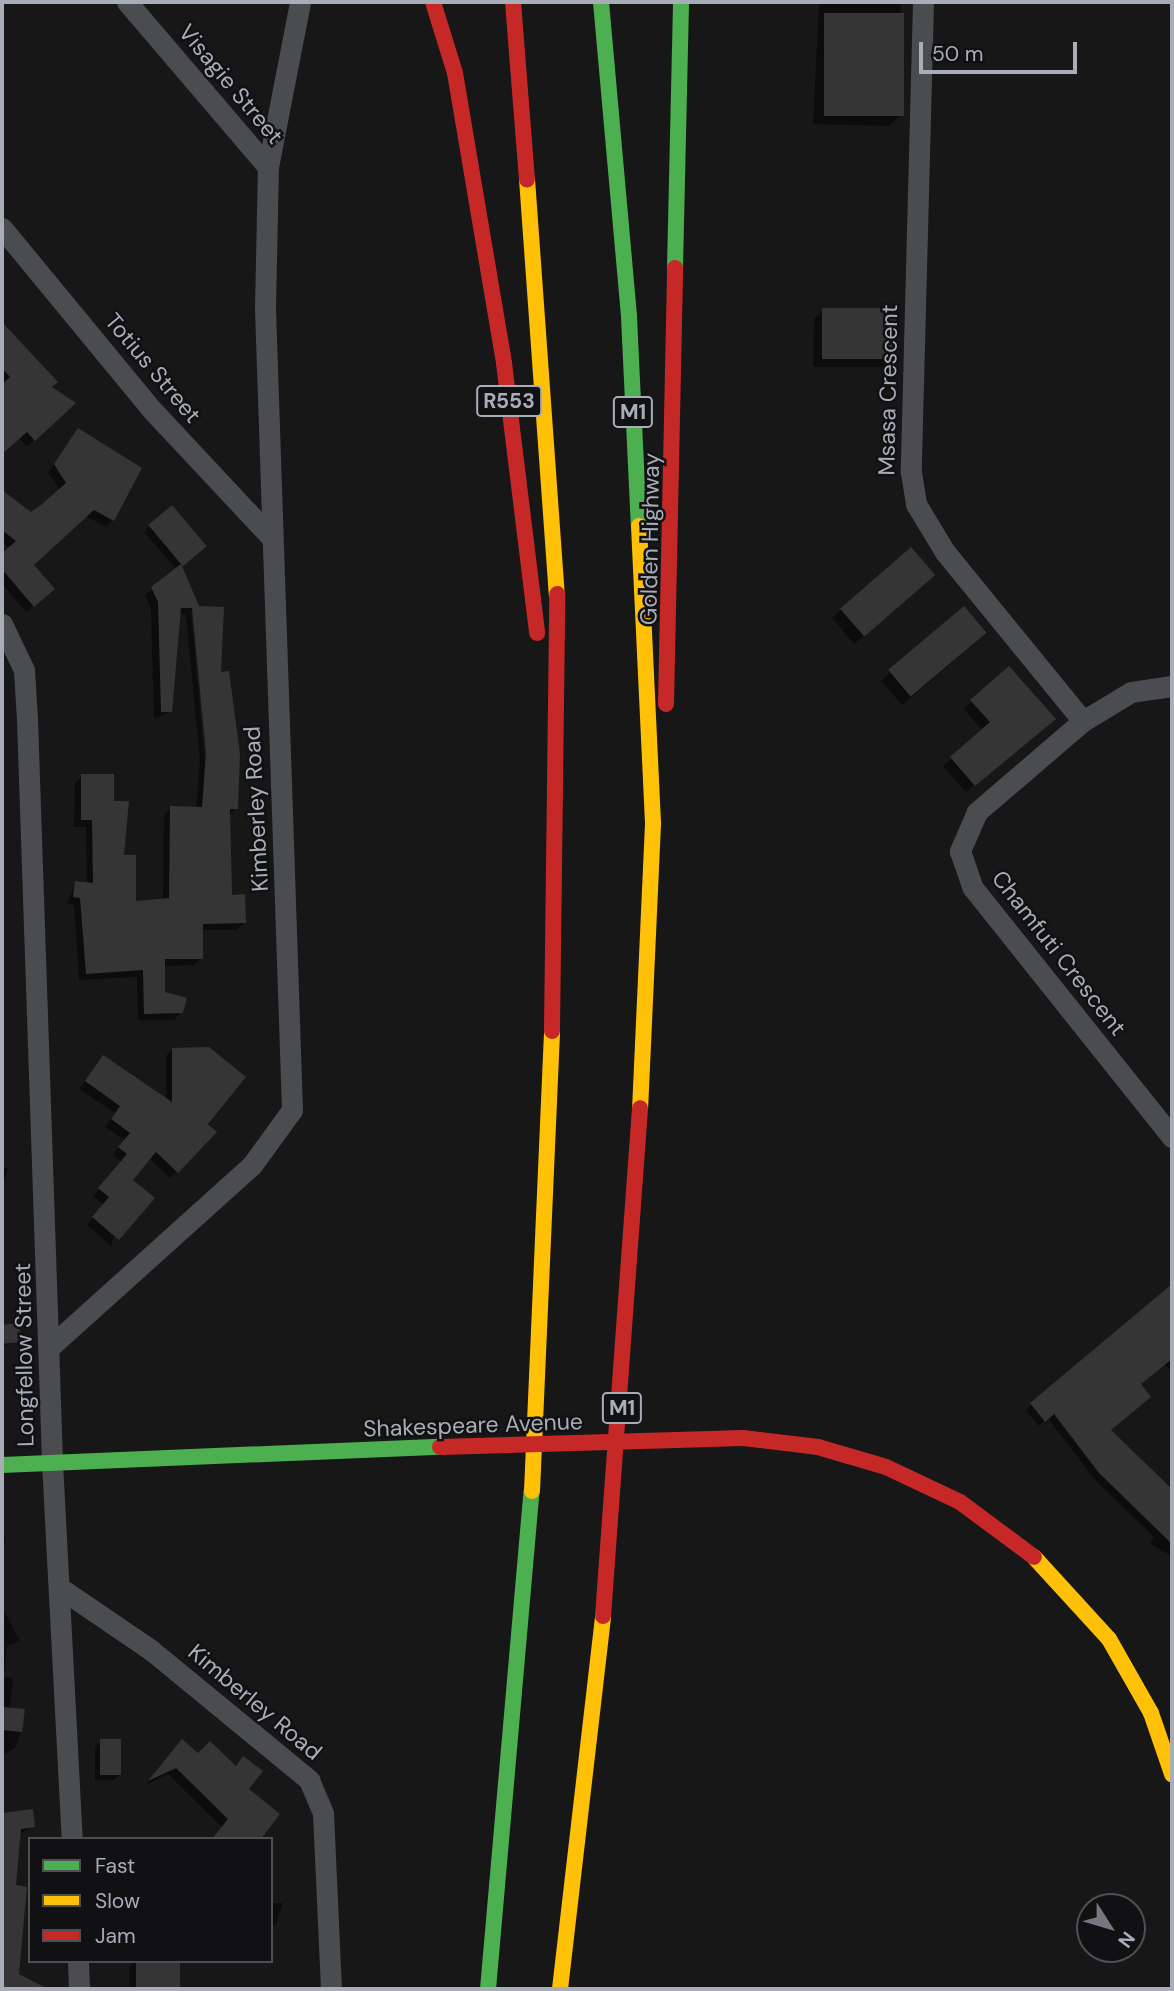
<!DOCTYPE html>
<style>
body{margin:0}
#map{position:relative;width:1174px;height:1991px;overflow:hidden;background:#171717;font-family:"DM Sans",sans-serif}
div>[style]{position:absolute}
.shadow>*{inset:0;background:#0007}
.building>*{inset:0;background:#353536;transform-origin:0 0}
.street>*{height:21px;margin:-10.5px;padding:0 10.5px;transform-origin:10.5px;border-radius:10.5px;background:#4b4c50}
.fast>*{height:16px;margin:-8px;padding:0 8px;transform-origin:8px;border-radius:8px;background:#4caf50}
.slow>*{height:16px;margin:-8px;padding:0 8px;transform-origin:8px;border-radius:8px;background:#ffc107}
.jam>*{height:16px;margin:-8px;padding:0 8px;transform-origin:8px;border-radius:8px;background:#c62828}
.jam-bridge>*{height:16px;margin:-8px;padding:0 8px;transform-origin:8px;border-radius:8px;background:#c62828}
span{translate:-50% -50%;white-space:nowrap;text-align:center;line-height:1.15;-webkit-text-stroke:5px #111113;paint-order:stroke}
.shield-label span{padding:2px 5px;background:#111113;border:2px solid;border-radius:5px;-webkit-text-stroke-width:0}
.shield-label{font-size:21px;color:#a8adb8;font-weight:700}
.street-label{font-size:23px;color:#a8adb8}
.frame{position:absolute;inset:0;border:4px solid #a8adb8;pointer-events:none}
.legend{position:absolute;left:28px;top:1837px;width:245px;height:126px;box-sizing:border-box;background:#111113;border:2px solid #4d4f55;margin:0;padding:9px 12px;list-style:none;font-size:21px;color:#a8adb8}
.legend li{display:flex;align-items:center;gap:14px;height:35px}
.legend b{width:35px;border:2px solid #4d4f55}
.north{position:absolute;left:1076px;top:1893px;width:70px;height:70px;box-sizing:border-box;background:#111113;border:2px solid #4d4f55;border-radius:50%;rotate:127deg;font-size:19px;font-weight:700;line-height:28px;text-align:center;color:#a8adb8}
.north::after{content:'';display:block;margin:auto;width:24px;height:32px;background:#757880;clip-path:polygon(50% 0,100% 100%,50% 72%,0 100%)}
.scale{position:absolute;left:919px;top:42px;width:158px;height:32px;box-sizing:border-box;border:4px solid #a8adb8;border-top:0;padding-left:9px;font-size:21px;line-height:24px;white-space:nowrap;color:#a8adb8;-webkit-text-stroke:5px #111113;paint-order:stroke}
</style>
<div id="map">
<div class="shadow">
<div style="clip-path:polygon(819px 2px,901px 2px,899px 117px,889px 126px,813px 124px)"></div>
<div style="clip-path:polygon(823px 310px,894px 358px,885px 367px,813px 367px,814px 319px)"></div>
<div style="clip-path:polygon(10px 333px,50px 388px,73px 403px,27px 447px,19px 438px,2px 453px,2px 340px)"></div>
<div style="clip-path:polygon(78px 430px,113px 520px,106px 527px,86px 516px,32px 565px,45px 596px,26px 612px,2px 584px,2px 555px,10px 548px,2px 542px,2px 492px,31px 514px,60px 490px,48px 473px)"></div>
<div style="clip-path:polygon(evenodd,149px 526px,199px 552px,180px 567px,219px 674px,236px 808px,229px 816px,230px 896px,244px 923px,237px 930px,201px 930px,201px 958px,194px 965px,163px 966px,164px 993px,181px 1012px,174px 1020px,138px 1020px,137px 977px,79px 980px,74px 905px,67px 904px,76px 883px,87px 884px,86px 827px,74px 827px,75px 783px,82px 776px,112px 803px,135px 903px,163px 901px,164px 815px,171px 808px,196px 808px,200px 761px,186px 614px,179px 614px,170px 712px,154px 719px,151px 609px,145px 595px,176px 569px,144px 532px,149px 526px,191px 612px,195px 612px,209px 762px,205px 762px,191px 612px)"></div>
<div style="clip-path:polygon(924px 584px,854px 644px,832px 618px,841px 609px)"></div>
<div style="clip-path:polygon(976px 642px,902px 705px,881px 681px,890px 672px)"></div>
<div style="clip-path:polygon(972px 701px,1046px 727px,966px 792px,943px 766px,983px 731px,964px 709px)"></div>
<div style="clip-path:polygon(172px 1049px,214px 1132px,170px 1178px,149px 1158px,130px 1180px,111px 1246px,87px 1225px,104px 1205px,93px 1196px,121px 1162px,113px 1154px,125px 1140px,105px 1127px,115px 1113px,79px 1089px,103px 1057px,166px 1100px,166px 1056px)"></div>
<div style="clip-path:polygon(2px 1168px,8px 1168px,2px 1191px)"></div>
<div style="clip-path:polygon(1172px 1286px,1172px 1372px,1164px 1364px,1139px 1385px,1109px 1430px,1172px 1499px,1172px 1556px,1150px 1544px,1154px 1537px,1094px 1479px,1048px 1418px,1039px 1426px,1026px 1410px)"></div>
<div style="clip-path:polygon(17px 1325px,19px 1341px,2px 1346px,2px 1327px)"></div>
<div style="clip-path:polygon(2px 1536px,6px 1537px,2px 1560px)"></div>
<div style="clip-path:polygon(2px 1607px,20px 1641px,7px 1646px,4px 1677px,13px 1678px,10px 1709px,21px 1731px,16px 1747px,2px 1756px)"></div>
<div style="clip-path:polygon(101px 1741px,120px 1774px,114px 1780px,95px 1780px,95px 1747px)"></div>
<div style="clip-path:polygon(175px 1748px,246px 1790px,265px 1839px,213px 1839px,222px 1827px,168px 1774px,146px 1785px)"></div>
<div style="clip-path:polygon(31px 1810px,33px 1827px,19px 1834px,15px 1886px,17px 1975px,25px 1979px,20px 1989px,2px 1989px,2px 1813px)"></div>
<div style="clip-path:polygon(271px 1887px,273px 1903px,283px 1903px,275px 1926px,271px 1926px)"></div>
<div style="clip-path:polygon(135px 1961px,164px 1969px,164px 1989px,129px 1989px,129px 1968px)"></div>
</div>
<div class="building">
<div style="left:824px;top:13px;width:80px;height:103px"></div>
<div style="left:822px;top:308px;width:74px;height:51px"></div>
<div style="clip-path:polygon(2px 322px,58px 382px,52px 387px,76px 403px,35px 441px,27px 432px,2px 454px,2px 384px,10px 377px,2px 368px)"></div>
<div style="clip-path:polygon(78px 428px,142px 468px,114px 521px,94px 510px,34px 565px,55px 589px,34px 607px,2px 569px,2px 553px,16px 541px,2px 530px,2px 490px,31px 512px,41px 505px,66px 483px,54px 464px)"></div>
<div style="left:172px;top:505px;width:54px;height:31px;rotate:50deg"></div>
<div style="left:911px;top:547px;width:37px;height:94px;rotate:49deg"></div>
<div style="clip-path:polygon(181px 564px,199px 606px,224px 607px,221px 672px,229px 671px,240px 754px,238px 809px,230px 809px,232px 895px,245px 894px,246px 923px,203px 924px,203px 959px,165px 959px,165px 992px,187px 998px,183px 1013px,144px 1014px,143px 970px,86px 974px,80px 898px,73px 897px,75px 881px,93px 883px,92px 820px,81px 820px,81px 774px,114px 774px,114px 801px,129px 801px,124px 855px,136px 855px,136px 901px,169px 898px,170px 806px,202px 807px,206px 753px,192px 608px,181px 608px,172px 712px,161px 712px,158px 602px,151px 587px)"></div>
<div style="left:964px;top:606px;width:35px;height:99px;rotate:50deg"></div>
<div style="clip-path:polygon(1009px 666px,1056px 719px,975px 786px,950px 757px,990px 722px,970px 700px)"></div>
<div style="clip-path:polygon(209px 1047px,246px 1077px,208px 1124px,217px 1132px,178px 1173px,156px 1152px,133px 1180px,155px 1198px,119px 1240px,92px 1217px,109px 1197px,98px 1188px,127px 1154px,118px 1147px,130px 1133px,111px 1119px,120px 1106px,85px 1081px,103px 1055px,172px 1102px,172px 1048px)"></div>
<div style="clip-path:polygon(1172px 1284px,1172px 1359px,1141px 1384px,1151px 1397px,1111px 1430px,1172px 1489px,1172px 1544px,1099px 1473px,1054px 1414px,1045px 1422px,1030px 1403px)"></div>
<div style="left:19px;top:1323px;width:19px;height:17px;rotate:84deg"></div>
<div style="clip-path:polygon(2px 1707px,25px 1709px,22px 1732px,2px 1730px)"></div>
<div style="left:100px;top:1739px;width:21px;height:36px"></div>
<div style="clip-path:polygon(182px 1739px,198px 1753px,210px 1741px,236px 1766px,243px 1756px,263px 1771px,249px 1789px,280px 1814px,261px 1839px,212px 1839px,228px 1819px,176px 1768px,148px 1781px)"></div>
<div style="clip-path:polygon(33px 1809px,35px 1827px,21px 1829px,16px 1885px,27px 1887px,19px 1974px,48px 1989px,2px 1989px,2px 1813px)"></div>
<div style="left:136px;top:1961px;width:44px;height:28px"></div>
</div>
<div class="street">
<div style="left:127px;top:2px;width:217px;rotate:49.5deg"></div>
<div style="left:923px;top:2px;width:470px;rotate:91.5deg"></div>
<div style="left:911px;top:472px;width:32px;rotate:81deg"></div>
<div style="left:916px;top:504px;width:56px;rotate:58.9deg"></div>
<div style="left:945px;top:552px;width:218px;rotate:50.8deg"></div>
<div style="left:2px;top:228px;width:237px;rotate:50.5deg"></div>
<div style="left:153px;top:411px;width:171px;rotate:46.9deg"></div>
<div style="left:2px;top:624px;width:51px;rotate:64.4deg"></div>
<div style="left:24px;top:670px;width:49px;rotate:86.5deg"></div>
<div style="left:27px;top:719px;width:743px;rotate:88.07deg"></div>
<div style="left:52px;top:1462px;width:378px;rotate:87deg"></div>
<div style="left:1172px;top:686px;width:41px;rotate:171.7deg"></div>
<div style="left:1131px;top:692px;width:56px;rotate:148.9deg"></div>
<div style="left:1083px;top:721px;width:140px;rotate:139.4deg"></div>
<div style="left:977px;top:812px;width:43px;rotate:113.6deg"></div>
<div style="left:960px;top:851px;width:39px;rotate:71deg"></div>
<div style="left:973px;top:888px;width:319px;rotate:51.4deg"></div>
<div style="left:51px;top:1346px;width:270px;rotate:-42deg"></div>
<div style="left:252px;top:1165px;width:68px;rotate:-54deg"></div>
<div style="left:292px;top:1110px;width:802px;rotate:-91.93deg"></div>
<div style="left:265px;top:308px;width:141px;rotate:-88.8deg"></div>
<div style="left:268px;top:167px;width:168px;rotate:-79deg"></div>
<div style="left:63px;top:1590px;width:107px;rotate:34.3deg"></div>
<div style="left:151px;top:1650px;width:205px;rotate:39.4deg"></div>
<div style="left:309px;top:1780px;width:36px;rotate:67deg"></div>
<div style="left:323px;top:1813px;width:176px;rotate:87.4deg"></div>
<div style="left:78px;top:1961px;width:28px;rotate:88deg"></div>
</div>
<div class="fast">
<div style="left:601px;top:2px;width:316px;rotate:84.9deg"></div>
<div style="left:629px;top:317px;width:209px;rotate:87.3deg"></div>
<div style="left:675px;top:268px;width:266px;rotate:-88.7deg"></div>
<div style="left:2px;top:1465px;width:438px;rotate:-2.4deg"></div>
<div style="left:488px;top:1989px;width:500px;rotate:-85deg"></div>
</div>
<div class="slow">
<div style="left:527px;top:179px;width:416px;rotate:85.9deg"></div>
<div style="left:639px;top:526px;width:298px;rotate:87.3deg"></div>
<div style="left:653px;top:824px;width:284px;rotate:92.6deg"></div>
<div style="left:532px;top:1491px;width:460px;rotate:-87.5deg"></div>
<div style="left:1034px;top:1557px;width:111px;rotate:47.6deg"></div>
<div style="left:1109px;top:1639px;width:85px;rotate:60.4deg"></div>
<div style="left:1151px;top:1713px;width:65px;rotate:71deg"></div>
<div style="left:560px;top:1989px;width:375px;rotate:-83.4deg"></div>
</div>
<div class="jam">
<div style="left:433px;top:2px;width:74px;rotate:72.8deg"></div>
<div style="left:455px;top:73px;width:294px;rotate:80.4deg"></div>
<div style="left:504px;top:363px;width:272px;rotate:83deg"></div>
<div style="left:513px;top:2px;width:178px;rotate:85.5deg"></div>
<div style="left:666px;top:704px;width:436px;rotate:-88.8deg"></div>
<div style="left:552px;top:1031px;width:437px;rotate:-89.3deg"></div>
<div style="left:743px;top:1438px;width:76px;rotate:6.8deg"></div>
<div style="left:818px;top:1447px;width:71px;rotate:16.4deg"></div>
<div style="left:886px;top:1467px;width:82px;rotate:25.3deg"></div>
<div style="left:960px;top:1502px;width:92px;rotate:36.6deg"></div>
<div style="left:603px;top:1616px;width:509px;rotate:-85.83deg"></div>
</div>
<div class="jam-bridge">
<div style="left:440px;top:1447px;width:303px;rotate:-1.7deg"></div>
</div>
<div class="shield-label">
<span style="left:509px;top:401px">R553</span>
<span style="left:633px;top:412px">M1</span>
<span style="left:622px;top:1408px">M1</span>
</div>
<div class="street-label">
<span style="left:231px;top:84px;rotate:50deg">Visagie Street</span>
<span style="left:153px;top:368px;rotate:50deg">Totius Street</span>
<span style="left:888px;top:390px;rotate:-89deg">Msasa Crescent</span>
<span style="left:650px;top:539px;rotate:-89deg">Golden Highway</span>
<span style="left:256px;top:809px;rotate:-93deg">Kimberley Road</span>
<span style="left:1059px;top:953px;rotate:52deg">Chamfuti Crescent</span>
<span style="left:24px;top:1355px;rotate:-91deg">Longfellow Street</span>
<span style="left:473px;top:1425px;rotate:-2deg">Shakespeare Avenue</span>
<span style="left:255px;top:1702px;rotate:40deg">Kimberley Road</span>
</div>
<div class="frame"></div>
<ul class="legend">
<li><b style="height:9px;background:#4caf50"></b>Fast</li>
<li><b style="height:9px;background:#ffc107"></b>Slow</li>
<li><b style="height:9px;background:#c62828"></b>Jam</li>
</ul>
<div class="north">N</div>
<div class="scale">50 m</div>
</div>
